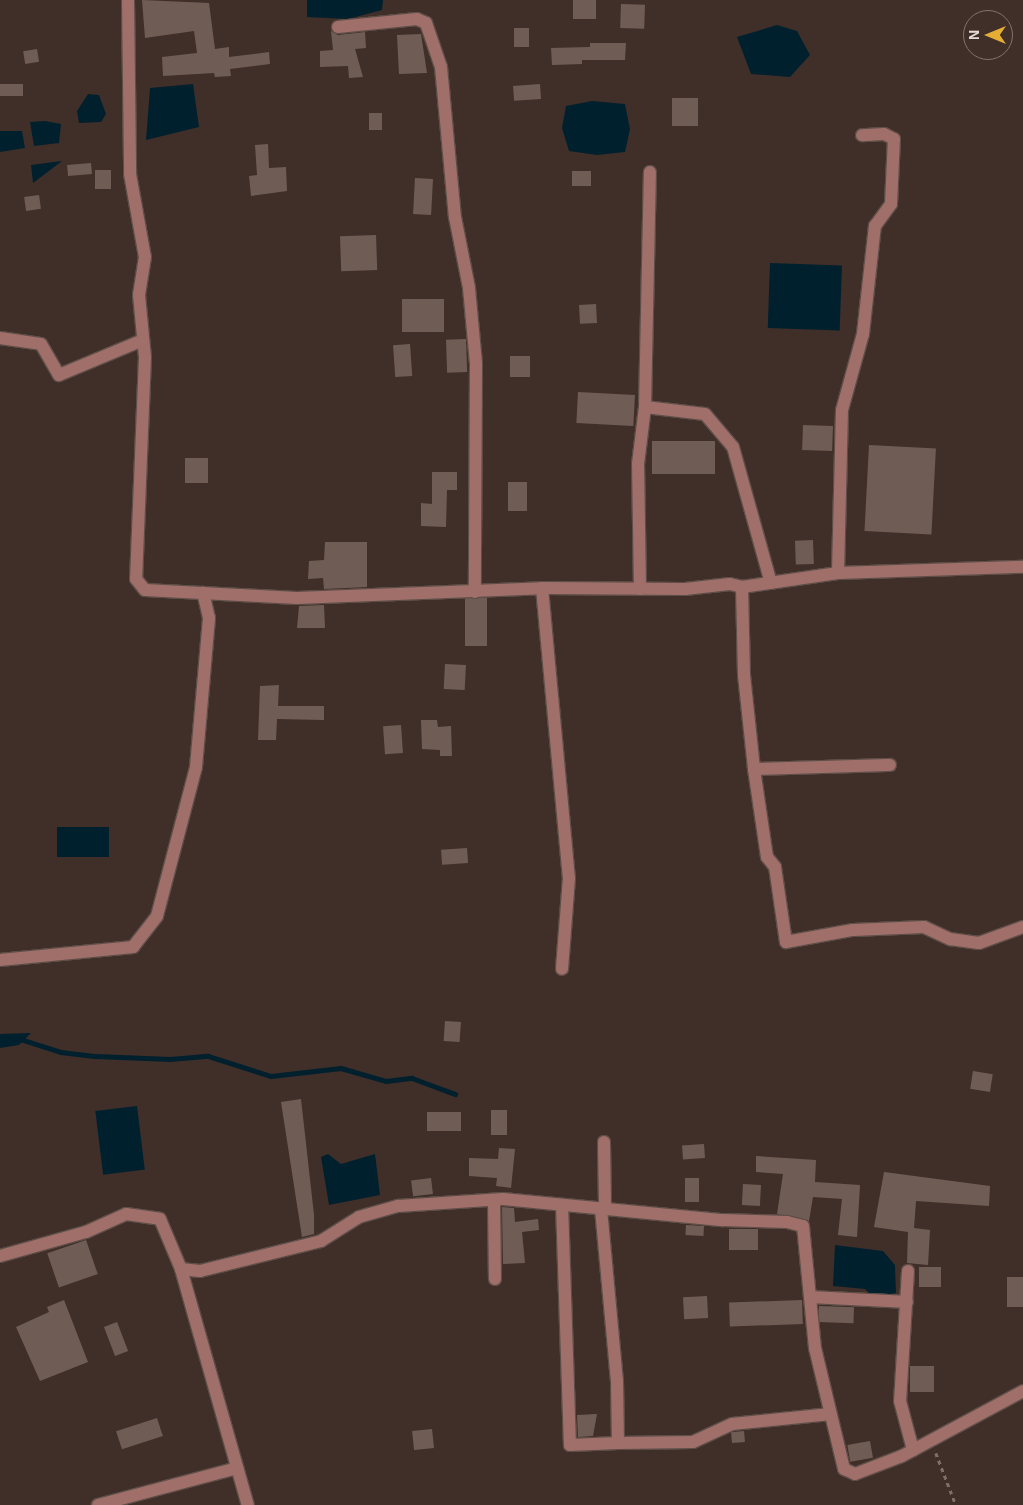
<!DOCTYPE html>
<style>
body{margin:0}
#map{position:relative;width:1023px;height:1505px;overflow:hidden;background:#402f29;font-family:Arial,sans-serif}
div>[style]{position:absolute}
.water>*{inset:0;background:#00202e;transform-origin:0 0}
.stream>*{height:4.5px;margin:-2.25px;padding:0 2.25px;transform-origin:2.25px;border-radius:2.25px;background:#00202e}
.building>*{inset:0;background:#6f5d55;transform-origin:0 0}
.path>*{height:2.5px;margin-top:-1.25px;transform-origin:0;background:repeating-linear-gradient(90deg,#7e6f6a 0 4px,transparent 0 8px)}
.roads{filter:drop-shadow(1px 0 #5e4e48) drop-shadow(-1px 0 #5e4e48) drop-shadow(0 1px #5e4e48) drop-shadow(0 -1px #5e4e48)}
.minor>*{height:12px;margin:-6px;padding:0 6px;transform-origin:6px;border-radius:6px;background:#a06f6a}
span{translate:-50% -50%;white-space:nowrap;text-align:center;line-height:1.15;-webkit-text-stroke:4.5px #402f29;paint-order:stroke}
.north{position:absolute;left:963px;top:10px;width:50px;height:50px;box-sizing:border-box;background:#402f29;border:1px solid #82736e;border-radius:50%;rotate:270deg;font-size:14px;font-weight:700;line-height:20px;text-align:center;color:#e5dad6}
.north::after{content:'';display:block;margin:auto;width:18px;height:22px;background:#e4ae35;clip-path:polygon(50% 0,100% 100%,50% 72%,0 100%)}
</style>
<div id="map">
<div class="water">
<div style="clip-path:polygon(307px 0,383px 0,382px 10px,348px 19px,307px 17px)"></div>
<div style="clip-path:polygon(777px 25px,797px 31px,810px 55px,790px 77px,751px 74px,737px 37px)"></div>
<div style="clip-path:polygon(193px 84px,199px 127px,146px 140px,150px 88px)"></div>
<div style="clip-path:polygon(88px 94px,99px 95px,106px 114px,101px 122px,79px 123px,77px 111px)"></div>
<div style="clip-path:polygon(592px 101px,625px 104px,630px 129px,625px 152px,597px 155px,569px 151px,562px 128px,566px 106px)"></div>
<div style="clip-path:polygon(45px 121px,61px 124px,59px 143px,34px 146px,30px 122px)"></div>
<div style="clip-path:polygon(0 131px,22px 131px,25px 148px,0 152px)"></div>
<div style="clip-path:polygon(62px 161px,33px 183px,31px 165px)"></div>
<div style="left:770px;top:263px;width:72px;height:65px;rotate:2deg"></div>
<div style="left:109px;top:827px;width:30px;height:52px;rotate:90deg"></div>
<div style="clip-path:polygon(31px 1033px,19px 1045px,0 1048px,0 1034px)"></div>
<div style="left:137px;top:1106px;width:64px;height:42px;rotate:83deg"></div>
<div style="clip-path:polygon(328px 1154px,341px 1164px,375px 1154px,380px 1195px,329px 1205px,321px 1157px)"></div>
<div style="clip-path:polygon(835px 1245px,883px 1251px,895px 1265px,896px 1293px,873px 1297px,865px 1289px,833px 1286px)"></div>
</div>
<div class="stream">
<div style="left:20px;top:1039px;width:43px;rotate:17.6deg"></div>
<div style="left:61px;top:1052px;width:35px;rotate:7deg"></div>
<div style="left:96px;top:1056px;width:74px;rotate:2.3deg"></div>
<div style="left:170px;top:1059px;width:38px;rotate:-5deg"></div>
<div style="left:208px;top:1056px;width:66px;rotate:17.6deg"></div>
<div style="left:271px;top:1076px;width:70px;rotate:-6.5deg"></div>
<div style="left:341px;top:1068px;width:47px;rotate:16.1deg"></div>
<div style="left:386px;top:1081px;width:26px;rotate:-7deg"></div>
<div style="left:412px;top:1078px;width:46px;rotate:20.4deg"></div>
</div>
<div class="building">
<div style="clip-path:polygon(142px 0,209px 3px,215px 49px,229px 47px,229px 57px,269px 52px,270px 64px,230px 69px,231px 76px,215px 77px,214px 73px,163px 76px,162px 57px,197px 53px,194px 31px,145px 38px)"></div>
<div style="left:573px;top:0;width:23px;height:19px"></div>
<div style="left:621px;top:4px;width:24px;height:24px;rotate:2deg"></div>
<div style="left:529px;top:28px;width:19px;height:15px;rotate:90deg"></div>
<div style="clip-path:polygon(331px 31px,338px 35px,365px 32px,366px 48px,355px 49px,363px 77px,349px 78px,348px 66px,320px 67px,320px 51px,333px 50px)"></div>
<div style="clip-path:polygon(421px 34px,427px 73px,399px 74px,397px 35px)"></div>
<div style="clip-path:polygon(590px 43px,626px 43px,625px 60px,582px 60px,582px 64px,552px 65px,551px 48px,590px 47px)"></div>
<div style="left:37px;top:49px;width:13px;height:14px;rotate:81deg"></div>
<div style="left:23px;top:84px;width:12px;height:23px;rotate:90deg"></div>
<div style="left:540px;top:84px;width:15px;height:27px;rotate:86deg"></div>
<div style="left:672px;top:98px;width:26px;height:28px"></div>
<div style="left:382px;top:113px;width:17px;height:13px;rotate:90deg"></div>
<div style="clip-path:polygon(268px 144px,269px 168px,286px 167px,287px 191px,251px 196px,249px 176px,257px 175px,255px 145px)"></div>
<div style="left:91px;top:163px;width:11px;height:24px;rotate:85deg"></div>
<div style="left:95px;top:170px;width:16px;height:19px"></div>
<div style="left:572px;top:171px;width:19px;height:15px"></div>
<div style="left:415px;top:178px;width:18px;height:36px;rotate:3deg"></div>
<div style="left:39px;top:195px;width:14px;height:15px;rotate:82deg"></div>
<div style="left:376px;top:235px;width:35px;height:36px;rotate:88deg"></div>
<div style="left:402px;top:299px;width:42px;height:33px"></div>
<div style="left:596px;top:304px;width:19px;height:17px;rotate:87deg"></div>
<div style="left:466px;top:339px;width:33px;height:20px;rotate:88deg"></div>
<div style="left:410px;top:344px;width:32px;height:17px;rotate:86deg"></div>
<div style="left:510px;top:356px;width:20px;height:21px"></div>
<div style="left:578px;top:392px;width:57px;height:31px;rotate:3deg"></div>
<div style="left:803px;top:425px;width:30px;height:25px;rotate:2deg"></div>
<div style="left:652px;top:441px;width:63px;height:33px"></div>
<div style="left:869px;top:445px;width:67px;height:86px;rotate:3deg"></div>
<div style="left:185px;top:458px;width:23px;height:25px"></div>
<div style="clip-path:polygon(432px 472px,457px 472px,457px 490px,447px 490px,446px 527px,421px 526px,421px 503px,432px 504px)"></div>
<div style="left:508px;top:482px;width:19px;height:29px"></div>
<div style="left:813px;top:540px;width:24px;height:18px;rotate:88deg"></div>
<div style="clip-path:polygon(325px 542px,367px 542px,367px 587px,324px 589px,323px 578px,308px 579px,309px 561px,324px 560px)"></div>
<div style="left:487px;top:598px;width:48px;height:22px;rotate:90deg"></div>
<div style="clip-path:polygon(324px 605px,325px 628px,297px 628px,299px 606px)"></div>
<div style="left:445px;top:664px;width:21px;height:25px;rotate:3deg"></div>
<div style="clip-path:polygon(279px 685px,278px 706px,324px 706px,324px 720px,277px 719px,276px 740px,258px 740px,260px 686px)"></div>
<div style="clip-path:polygon(421px 720px,437px 720px,438px 727px,451px 726px,452px 756px,440px 756px,440px 750px,422px 749px)"></div>
<div style="left:401px;top:725px;width:28px;height:18px;rotate:86deg"></div>
<div style="left:467px;top:848px;width:15px;height:26px;rotate:86deg"></div>
<div style="left:445px;top:1021px;width:16px;height:20px;rotate:4deg"></div>
<div style="left:973px;top:1071px;width:20px;height:18px;rotate:9deg"></div>
<div style="clip-path:polygon(301px 1099px,314px 1215px,314px 1234px,302px 1237px,281px 1102px)"></div>
<div style="left:491px;top:1110px;width:16px;height:25px"></div>
<div style="left:461px;top:1112px;width:19px;height:34px;rotate:90deg"></div>
<div style="left:704px;top:1144px;width:14px;height:22px;rotate:86deg"></div>
<div style="clip-path:polygon(499px 1148px,515px 1149px,511px 1188px,496px 1186px,497px 1178px,469px 1176px,469px 1158px,498px 1159px)"></div>
<div style="clip-path:polygon(756px 1156px,816px 1160px,815px 1182px,860px 1185px,857px 1237px,838px 1235px,842px 1199px,813px 1197px,809px 1221px,777px 1214px,783px 1174px,756px 1172px)"></div>
<div style="clip-path:polygon(884px 1172px,990px 1186px,989px 1206px,916px 1201px,914px 1228px,930px 1230px,928px 1265px,907px 1263px,908px 1232px,874px 1227px)"></div>
<div style="left:431px;top:1178px;width:16px;height:20px;rotate:83deg"></div>
<div style="left:685px;top:1178px;width:14px;height:24px"></div>
<div style="left:743px;top:1184px;width:18px;height:21px;rotate:3deg"></div>
<div style="clip-path:polygon(502px 1207px,514px 1208px,515px 1222px,538px 1219px,539px 1230px,522px 1232px,525px 1263px,503px 1264px)"></div>
<div style="left:686px;top:1225px;width:18px;height:10px;rotate:3deg"></div>
<div style="left:729px;top:1229px;width:29px;height:21px"></div>
<div style="left:86px;top:1240px;width:36px;height:41px;rotate:71deg"></div>
<div style="left:919px;top:1267px;width:22px;height:20px"></div>
<div style="left:1023px;top:1277px;width:30px;height:16px;rotate:90deg"></div>
<div style="left:707px;top:1296px;width:22px;height:24px;rotate:87deg"></div>
<div style="clip-path:polygon(64px 1300px,88px 1362px,40px 1381px,16px 1327px,49px 1312px,47px 1307px)"></div>
<div style="left:802px;top:1300px;width:24px;height:73px;rotate:88deg"></div>
<div style="left:819px;top:1306px;width:35px;height:16px;rotate:2deg"></div>
<div style="left:117px;top:1322px;width:31px;height:14px;rotate:69deg"></div>
<div style="left:934px;top:1366px;width:26px;height:24px;rotate:90deg"></div>
<div style="clip-path:polygon(597px 1414px,593px 1436px,578px 1437px,577px 1415px)"></div>
<div style="left:157px;top:1418px;width:19px;height:43px;rotate:72deg"></div>
<div style="left:432px;top:1429px;width:19px;height:20px;rotate:84deg"></div>
<div style="left:744px;top:1431px;width:11px;height:13px;rotate:85deg"></div>
<div style="left:870px;top:1441px;width:17px;height:23px;rotate:80deg"></div>
</div>
<div class="path">
<div style="left:936px;top:1453px;width:56px;rotate:69deg"></div>
</div>
<div class="roads">
<div class="minor">
<div style="left:128px;top:0;width:174px;rotate:89.3deg"></div>
<div style="left:130px;top:174px;width:84px;rotate:79.8deg"></div>
<div style="left:145px;top:257px;width:38px;rotate:99deg"></div>
<div style="left:139px;top:295px;width:62px;rotate:84.5deg"></div>
<div style="left:145px;top:357px;width:222px;rotate:92.3deg"></div>
<div style="left:136px;top:579px;width:14px;rotate:51deg"></div>
<div style="left:145px;top:590px;width:152px;rotate:3deg"></div>
<div style="left:297px;top:598px;width:245px;rotate:-2.3deg"></div>
<div style="left:542px;top:588px;width:143px;rotate:0.4deg"></div>
<div style="left:685px;top:589px;width:45px;rotate:-6.3deg"></div>
<div style="left:730px;top:584px;width:12px;rotate:14deg"></div>
<div style="left:742px;top:587px;width:97px;rotate:-8.3deg"></div>
<div style="left:838px;top:573px;width:185px;rotate:-1.9deg"></div>
<div style="left:338px;top:27px;width:79px;rotate:-5.8deg"></div>
<div style="left:417px;top:19px;width:10px;rotate:24deg"></div>
<div style="left:426px;top:23px;width:46px;rotate:71.2deg"></div>
<div style="left:441px;top:67px;width:151px;rotate:84.7deg"></div>
<div style="left:455px;top:217px;width:72px;rotate:78.8deg"></div>
<div style="left:469px;top:288px;width:76px;rotate:84.7deg"></div>
<div style="left:476px;top:364px;width:228px;rotate:90.3deg"></div>
<div style="left:0;top:338px;width:41px;rotate:8.3deg"></div>
<div style="left:41px;top:344px;width:36px;rotate:60deg"></div>
<div style="left:59px;top:375px;width:91px;rotate:-22.6deg"></div>
<div style="left:645px;top:407px;width:60px;rotate:6.7deg"></div>
<div style="left:705px;top:414px;width:43px;rotate:49.7deg"></div>
<div style="left:733px;top:447px;width:141px;rotate:74.4deg"></div>
<div style="left:838px;top:573px;width:163px;rotate:-88.6deg"></div>
<div style="left:842px;top:410px;width:79px;rotate:-74.6deg"></div>
<div style="left:863px;top:334px;width:109px;rotate:-83.7deg"></div>
<div style="left:875px;top:226px;width:27px;rotate:-54deg"></div>
<div style="left:891px;top:204px;width:65px;rotate:-87.4deg"></div>
<div style="left:894px;top:139px;width:11px;rotate:-153deg"></div>
<div style="left:884px;top:134px;width:22px;rotate:177deg"></div>
<div style="left:742px;top:587px;width:88px;rotate:88.7deg"></div>
<div style="left:744px;top:675px;width:95px;rotate:83.9deg"></div>
<div style="left:754px;top:769px;width:89px;rotate:81.6deg"></div>
<div style="left:767px;top:857px;width:13px;rotate:51deg"></div>
<div style="left:775px;top:867px;width:76px;rotate:81.7deg"></div>
<div style="left:786px;top:942px;width:68px;rotate:-10.2deg"></div>
<div style="left:853px;top:930px;width:71px;rotate:-2.4deg"></div>
<div style="left:924px;top:927px;width:29px;rotate:25deg"></div>
<div style="left:950px;top:939px;width:29px;rotate:8deg"></div>
<div style="left:979px;top:943px;width:47px;rotate:-20deg"></div>
<div style="left:542px;top:588px;width:291px;rotate:84.7deg"></div>
<div style="left:569px;top:878px;width:91px;rotate:94.4deg"></div>
<div style="left:640px;top:589px;width:125px;rotate:-90.9deg"></div>
<div style="left:638px;top:464px;width:57px;rotate:-83deg"></div>
<div style="left:645px;top:407px;width:235px;rotate:-88.8deg"></div>
<div style="left:754px;top:769px;width:136px;rotate:-1.7deg"></div>
<div style="left:0;top:960px;width:134px;rotate:-5.6deg"></div>
<div style="left:133px;top:947px;width:39px;rotate:-52deg"></div>
<div style="left:157px;top:916px;width:154px;rotate:-75.3deg"></div>
<div style="left:196px;top:767px;width:150px;rotate:-85deg"></div>
<div style="left:209px;top:618px;width:26px;rotate:-103deg"></div>
<div style="left:604px;top:1142px;width:67px;rotate:89.1deg"></div>
<div style="left:494px;top:1200px;width:79px;rotate:89.3deg"></div>
<div style="left:562px;top:1205px;width:240px;rotate:88.1deg"></div>
<div style="left:570px;top:1445px;width:48px;rotate:-2.4deg"></div>
<div style="left:601px;top:1209px;width:172px;rotate:84.7deg"></div>
<div style="left:617px;top:1380px;width:63px;rotate:89.1deg"></div>
<div style="left:618px;top:1443px;width:75px;rotate:-0.8deg"></div>
<div style="left:693px;top:1442px;width:43px;rotate:-24.8deg"></div>
<div style="left:732px;top:1424px;width:99px;rotate:-5.8deg"></div>
<div style="left:0;top:1256px;width:89px;rotate:-15.6deg"></div>
<div style="left:86px;top:1232px;width:44px;rotate:-24.2deg"></div>
<div style="left:126px;top:1214px;width:34px;rotate:8deg"></div>
<div style="left:160px;top:1219px;width:54px;rotate:67.2deg"></div>
<div style="left:181px;top:1269px;width:245px;rotate:74.2deg"></div>
<div style="left:181px;top:1269px;width:19px;rotate:6deg"></div>
<div style="left:200px;top:1271px;width:125px;rotate:-13.9deg"></div>
<div style="left:321px;top:1241px;width:45px;rotate:-32.3deg"></div>
<div style="left:359px;top:1217px;width:41px;rotate:-15.8deg"></div>
<div style="left:398px;top:1206px;width:105px;rotate:-3.8deg"></div>
<div style="left:503px;top:1199px;width:221px;rotate:5.5deg"></div>
<div style="left:723px;top:1220px;width:64px;rotate:1.8deg"></div>
<div style="left:787px;top:1222px;width:16px;rotate:14deg"></div>
<div style="left:803px;top:1226px;width:123px;rotate:84.4deg"></div>
<div style="left:815px;top:1348px;width:124px;rotate:76.5deg"></div>
<div style="left:844px;top:1469px;width:12px;rotate:24deg"></div>
<div style="left:855px;top:1474px;width:50px;rotate:-21deg"></div>
<div style="left:902px;top:1456px;width:137px;rotate:-28.2deg"></div>
<div style="left:908px;top:1271px;width:130px;rotate:93.5deg"></div>
<div style="left:900px;top:1401px;width:51px;rotate:75.1deg"></div>
<div style="left:811px;top:1297px;width:96px;rotate:3deg"></div>
<div style="left:98px;top:1505px;width:144px;rotate:-14.9deg"></div>
</div>
</div>
<div class="north">N</div>
</div>
